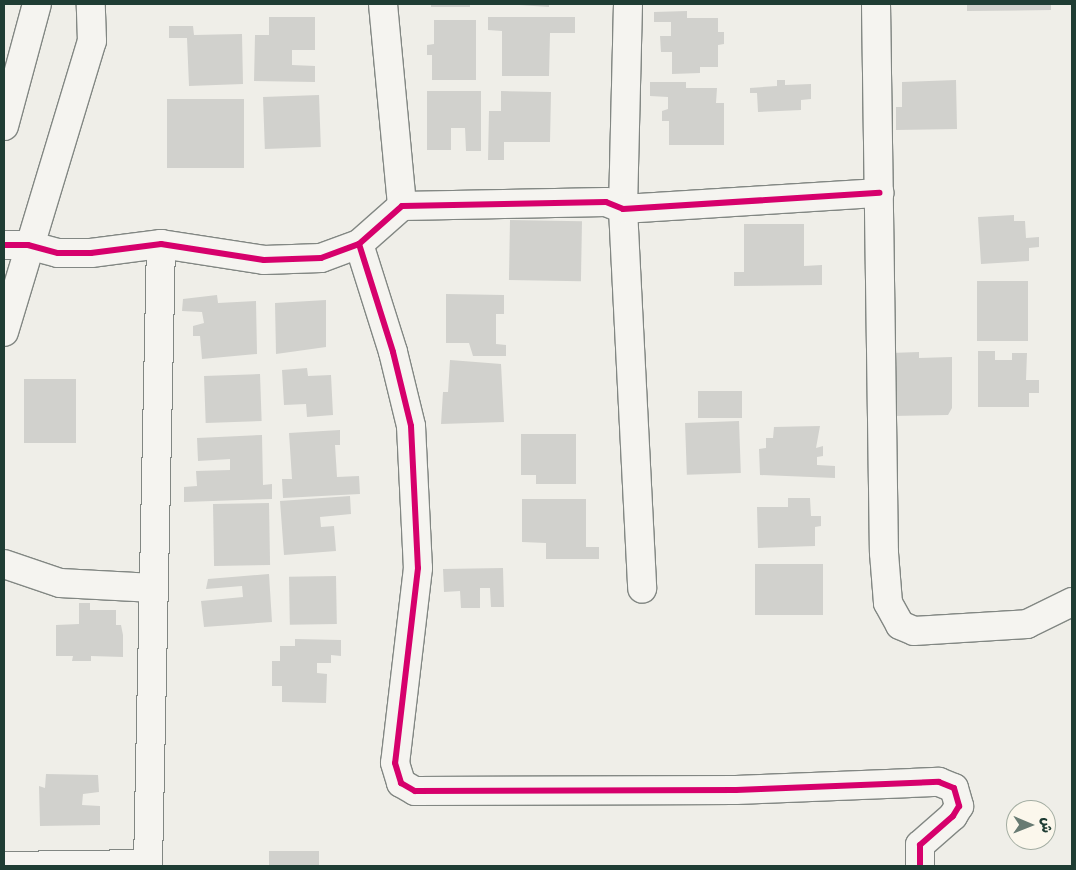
<!DOCTYPE html>
<meta charset="utf-8">
<style>
body{margin:0}
#map{position:relative;width:1076px;height:870px;overflow:hidden;background:#efeee8;font-family:Dekko,"Playpen Sans Arabic",sans-serif}
div>[style]{position:absolute}
.building>*{inset:0;background:#d1d1cd;transform-origin:0 0}
.roads{filter:drop-shadow(1px 0 #828783) drop-shadow(-1px 0 #828783) drop-shadow(0 1px #828783) drop-shadow(0 -1px #828783)}
.minor>*{height:28px;margin:-14px;padding:0 14px;transform-origin:14px;border-radius:14px;background:#f5f4f0}
.cycleway>*{height:6px;margin:-3px;padding:0 3px;transform-origin:3px;border-radius:3px;background:#d6006c}
span{translate:-50% -50%;white-space:nowrap;text-align:center;line-height:1.15;-webkit-text-stroke:4px #fbf7ec;paint-order:stroke}
.frame{position:absolute;inset:0;border:5px solid #1f3d34;pointer-events:none}
.north{position:absolute;left:1006px;top:800px;width:50px;height:50px;box-sizing:border-box;background:#fbf7ec;border:1px solid #a3ada2;border-radius:50%;rotate:91deg;font-size:14px;font-weight:700;line-height:20px;text-align:center;color:#1f3d34}
.north::after{content:'';display:block;margin:auto;width:18px;height:22px;background:#687b73;clip-path:polygon(50% 0,100% 100%,50% 72%,0 100%)}
</style>
<div id="map">
<div class="building">
<div style="left:431px;top:4px;width:39px;height:3px"></div>
<div style="clip-path:polygon(503px 4px,549px 4px,549px 7px)"></div>
<div style="clip-path:polygon(967px 4px,1051px 4px,1051px 10px,967px 11px)"></div>
<div style="clip-path:polygon(687px 11px,687px 18px,718px 18px,718px 32px,724px 32px,724px 44px,718px 45px,718px 67px,700px 67px,700px 73px,672px 74px,672px 52px,661px 52px,660px 36px,671px 36px,671px 22px,654px 22px,654px 12px)"></div>
<div style="clip-path:polygon(269px 17px,315px 17px,315px 50px,292px 50px,292px 65px,315px 66px,315px 82px,254px 81px,255px 35px,269px 35px)"></div>
<div style="clip-path:polygon(488px 17px,575px 17px,575px 33px,550px 33px,549px 76px,502px 76px,502px 31px,488px 30px)"></div>
<div style="clip-path:polygon(434px 20px,476px 20px,476px 80px,432px 80px,432px 55px,427px 55px,427px 45px,434px 44px)"></div>
<div style="clip-path:polygon(169px 26px,193px 26px,194px 35px,242px 34px,243px 84px,189px 86px,187px 38px,169px 38px)"></div>
<div style="clip-path:polygon(777px 80px,785px 80px,785px 85px,811px 84px,811px 99px,801px 100px,801px 110px,758px 112px,757px 93px,750px 93px,750px 88px,777px 86px)"></div>
<div style="clip-path:polygon(956px 80px,957px 129px,896px 130px,896px 107px,902px 107px,902px 82px)"></div>
<div style="clip-path:polygon(650px 82px,686px 82px,686px 88px,717px 88px,716px 103px,724px 103px,724px 145px,669px 145px,669px 121px,662px 121px,662px 111px,668px 109px,668px 97px,650px 96px)"></div>
<div style="clip-path:polygon(427px 91px,481px 91px,481px 151px,466px 151px,465px 128px,451px 128px,451px 150px,427px 150px)"></div>
<div style="clip-path:polygon(501px 91px,551px 92px,550px 142px,504px 142px,504px 160px,488px 160px,489px 111px,501px 111px)"></div>
<div style="left:319px;top:95px;width:52px;height:56px;rotate:88deg"></div>
<div style="left:167px;top:99px;width:77px;height:69px"></div>
<div style="clip-path:polygon(1014px 215px,1014px 221px,1025px 221px,1026px 238px,1039px 237px,1039px 247px,1029px 248px,1029px 261px,981px 264px,978px 217px)"></div>
<div style="left:510px;top:220px;width:72px;height:60px;rotate:1deg"></div>
<div style="clip-path:polygon(744px 224px,804px 224px,804px 266px,822px 265px,822px 285px,734px 286px,734px 272px,744px 272px)"></div>
<div style="left:977px;top:281px;width:51px;height:60px"></div>
<div style="clip-path:polygon(446px 294px,504px 295px,504px 314px,496px 314px,496px 344px,506px 345px,506px 356px,473px 356px,469px 343px,446px 343px)"></div>
<div style="clip-path:polygon(217px 295px,218px 303px,256px 301px,257px 354px,202px 359px,200px 336px,193px 336px,193px 326px,204px 323px,202px 312px,182px 311px,183px 299px)"></div>
<div style="clip-path:polygon(326px 300px,326px 347px,276px 354px,275px 303px)"></div>
<div style="clip-path:polygon(978px 351px,995px 351px,995px 360px,1012px 360px,1012px 353px,1027px 353px,1026px 380px,1039px 380px,1039px 393px,1029px 393px,1029px 407px,978px 407px)"></div>
<div style="clip-path:polygon(919px 352px,919px 358px,952px 357px,952px 408px,948px 415px,891px 416px,890px 353px)"></div>
<div style="clip-path:polygon(450px 360px,501px 364px,504px 422px,441px 424px,443px 392px,448px 392px)"></div>
<div style="clip-path:polygon(307px 368px,308px 376px,331px 375px,333px 415px,307px 417px,306px 404px,284px 405px,282px 370px)"></div>
<div style="left:260px;top:374px;width:47px;height:56px;rotate:88deg"></div>
<div style="left:24px;top:379px;width:52px;height:64px"></div>
<div style="left:742px;top:391px;width:27px;height:44px;rotate:90deg"></div>
<div style="left:739px;top:421px;width:52px;height:54px;rotate:88deg"></div>
<div style="clip-path:polygon(820px 426px,816px 448px,823px 446px,823px 456px,817px 457px,817px 465px,835px 466px,835px 478px,760px 475px,759px 449px,766px 448px,766px 438px,773px 438px,774px 427px)"></div>
<div style="clip-path:polygon(340px 430px,340px 445px,335px 445px,337px 477px,359px 476px,360px 494px,283px 498px,282px 479px,292px 479px,289px 433px)"></div>
<div style="clip-path:polygon(521px 434px,576px 434px,576px 484px,536px 484px,536px 475px,521px 475px)"></div>
<div style="clip-path:polygon(262px 435px,263px 485px,272px 484px,272px 499px,184px 502px,184px 487px,197px 486px,196px 471px,230px 470px,230px 459px,198px 461px,197px 438px)"></div>
<div style="clip-path:polygon(350px 496px,351px 514px,320px 517px,321px 527px,334px 526px,336px 551px,284px 555px,280px 501px)"></div>
<div style="clip-path:polygon(788px 498px,810px 498px,811px 516px,821px 516px,821px 526px,815px 527px,815px 546px,758px 548px,757px 507px,788px 507px)"></div>
<div style="clip-path:polygon(522px 499px,586px 499px,586px 547px,599px 547px,599px 559px,546px 559px,546px 543px,522px 542px)"></div>
<div style="left:269px;top:503px;width:62px;height:56px;rotate:89deg"></div>
<div style="left:823px;top:564px;width:51px;height:68px;rotate:90deg"></div>
<div style="clip-path:polygon(503px 568px,504px 607px,491px 607px,490px 588px,480px 588px,480px 608px,461px 608px,460px 591px,444px 592px,443px 569px)"></div>
<div style="clip-path:polygon(269px 574px,272px 622px,204px 627px,201px 601px,243px 597px,242px 586px,206px 589px,208px 579px)"></div>
<div style="left:336px;top:576px;width:48px;height:47px;rotate:89deg"></div>
<div style="clip-path:polygon(79px 603px,90px 603px,90px 610px,116px 610px,116px 625px,121px 625px,123px 635px,123px 657px,91px 656px,91px 661px,72px 661px,73px 656px,56px 656px,56px 625px,79px 624px)"></div>
<div style="clip-path:polygon(295px 639px,341px 640px,341px 656px,331px 655px,331px 663px,317px 663px,317px 673px,327px 674px,326px 703px,282px 702px,282px 686px,272px 686px,272px 661px,280px 661px,280px 646px,295px 646px)"></div>
<div style="clip-path:polygon(46px 774px,98px 775px,99px 792px,83px 794px,82px 805px,100px 806px,100px 825px,40px 826px,39px 786px,45px 788px)"></div>
<div style="left:319px;top:851px;width:15px;height:50px;rotate:90deg"></div>
</div>
<div class="roads">
<div class="minor">
<div style="left:383px;top:4px;width:203px;rotate:84.6deg"></div>
<div style="left:628px;top:4px;width:205px;rotate:91.4deg"></div>
<div style="left:623px;top:209px;width:380px;rotate:87.1deg"></div>
<div style="left:876px;top:4px;width:549px;rotate:89.17deg"></div>
<div style="left:884px;top:553px;width:50px;rotate:85.4deg"></div>
<div style="left:888px;top:603px;width:25px;rotate:61deg"></div>
<div style="left:900px;top:625px;width:15px;rotate:23deg"></div>
<div style="left:914px;top:631px;width:113px;rotate:-3.5deg"></div>
<div style="left:1027px;top:624px;width:50px;rotate:-26.1deg"></div>
<div style="left:4px;top:126px;width:126px;rotate:-74.9deg"></div>
<div style="left:359px;top:244px;width:113px;rotate:72.5deg"></div>
<div style="left:393px;top:352px;width:76px;rotate:76.3deg"></div>
<div style="left:411px;top:426px;width:142px;rotate:87.2deg"></div>
<div style="left:418px;top:568px;width:196px;rotate:96.7deg"></div>
<div style="left:395px;top:763px;width:21px;rotate:73deg"></div>
<div style="left:401px;top:783px;width:16px;rotate:30deg"></div>
<div style="left:415px;top:791px;width:321px;rotate:-0.2deg"></div>
<div style="left:736px;top:790px;width:203px;rotate:-2.3deg"></div>
<div style="left:939px;top:782px;width:16px;rotate:22deg"></div>
<div style="left:954px;top:788px;width:19px;rotate:74deg"></div>
<div style="left:959px;top:806px;width:12px;rotate:121deg"></div>
<div style="left:953px;top:816px;width:44px;rotate:138.7deg"></div>
<div style="left:920px;top:845px;width:21px;rotate:90deg"></div>
<div style="left:4px;top:245px;width:24px"></div>
<div style="left:28px;top:245px;width:31px;rotate:15deg"></div>
<div style="left:58px;top:253px;width:33px"></div>
<div style="left:91px;top:253px;width:71px;rotate:-7.3deg"></div>
<div style="left:161px;top:244px;width:104px;rotate:8.8deg"></div>
<div style="left:264px;top:260px;width:57px;rotate:-2deg"></div>
<div style="left:321px;top:258px;width:40px;rotate:-20.2deg"></div>
<div style="left:359px;top:244px;width:57px;rotate:-41.5deg"></div>
<div style="left:402px;top:206px;width:204px;rotate:-1.1deg"></div>
<div style="left:606px;top:202px;width:18px;rotate:22deg"></div>
<div style="left:623px;top:209px;width:257px;rotate:-3.6deg"></div>
<div style="left:4px;top:332px;width:304px;rotate:-73.2deg"></div>
<div style="left:92px;top:41px;width:37px;rotate:-92deg"></div>
<div style="left:4px;top:564px;width:59px;rotate:18.7deg"></div>
<div style="left:60px;top:583px;width:94px;rotate:3deg"></div>
<div style="left:4px;top:866px;width:144px;rotate:-0.8deg"></div>
<div style="left:148px;top:864px;width:620px;rotate:-88.8deg"></div>
</div>
</div>
<div class="cycleway">
<div style="left:359px;top:244px;width:113px;rotate:72.5deg"></div>
<div style="left:393px;top:352px;width:76px;rotate:76.3deg"></div>
<div style="left:411px;top:426px;width:142px;rotate:87.2deg"></div>
<div style="left:418px;top:568px;width:196px;rotate:96.7deg"></div>
<div style="left:395px;top:763px;width:21px;rotate:73deg"></div>
<div style="left:401px;top:783px;width:16px;rotate:30deg"></div>
<div style="left:415px;top:791px;width:321px;rotate:-0.2deg"></div>
<div style="left:736px;top:790px;width:203px;rotate:-2.3deg"></div>
<div style="left:939px;top:782px;width:16px;rotate:22deg"></div>
<div style="left:954px;top:788px;width:19px;rotate:74deg"></div>
<div style="left:959px;top:806px;width:12px;rotate:121deg"></div>
<div style="left:953px;top:816px;width:44px;rotate:138.7deg"></div>
<div style="left:920px;top:845px;width:21px;rotate:90deg"></div>
<div style="left:4px;top:245px;width:24px"></div>
<div style="left:28px;top:245px;width:31px;rotate:15deg"></div>
<div style="left:58px;top:253px;width:33px"></div>
<div style="left:91px;top:253px;width:71px;rotate:-7.3deg"></div>
<div style="left:161px;top:244px;width:104px;rotate:8.8deg"></div>
<div style="left:264px;top:260px;width:57px;rotate:-2deg"></div>
<div style="left:321px;top:258px;width:40px;rotate:-20.2deg"></div>
<div style="left:359px;top:244px;width:57px;rotate:-41.5deg"></div>
<div style="left:402px;top:206px;width:204px;rotate:-1.1deg"></div>
<div style="left:606px;top:202px;width:18px;rotate:22deg"></div>
<div style="left:623px;top:209px;width:257px;rotate:-3.6deg"></div>
</div>
<div class="frame"></div>
<div class="north">ش</div>
</div>
